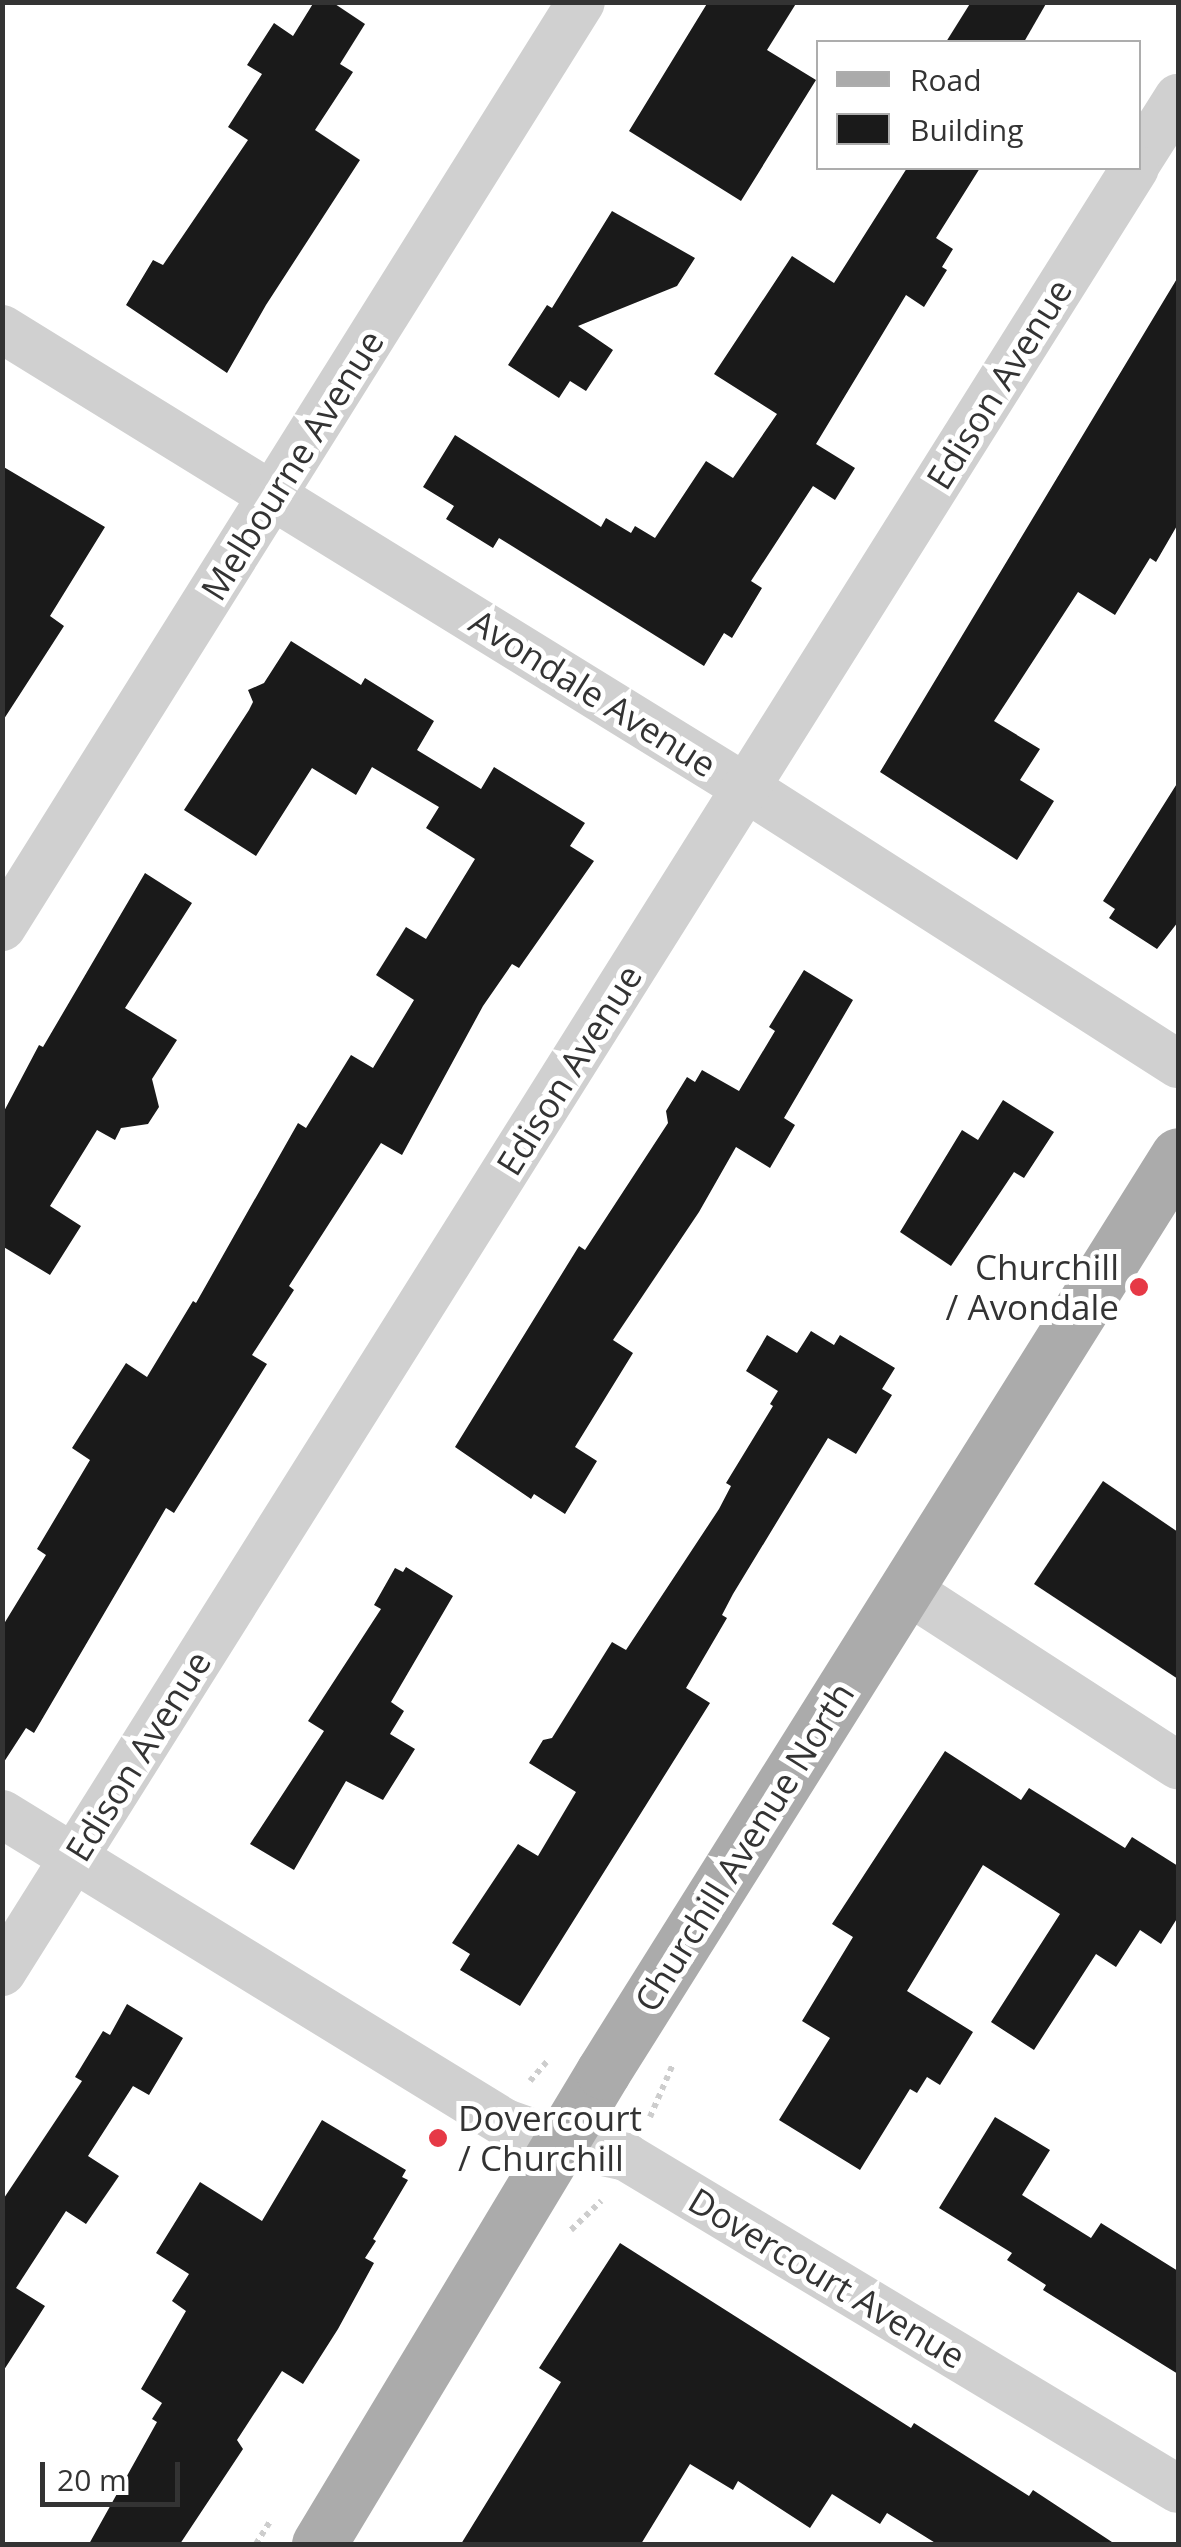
<!DOCTYPE html>
<style>
body{margin:0}
#map{position:relative;width:1181px;height:2547px;overflow:hidden;background:#fff;font-family:"Open Sans",sans-serif}
div>[style]{position:absolute}
.building>*{inset:0;background:#1a1a1a}
.path>*{height:6px;margin-top:-3px;transform-origin:0;background:repeating-linear-gradient(90deg,#cdcdcd 0 5px,transparent 0 10px)}
.minor>*{height:48px;margin:-24px;padding:0 24px;transform-origin:24px;border-radius:24px;background:#d0d0d0}
.major>*{height:55px;margin:-27.5px;padding:0 27.5px;transform-origin:27.5px;border-radius:27.5px;background:#ababab}
.dots>*{width:28px;height:28px;translate:-50% -50%;box-sizing:border-box;border:5px solid #fff;border-radius:50%}
span{translate:-50% -50%;white-space:nowrap;text-align:center;line-height:1.15;-webkit-text-stroke:10px #fff;paint-order:stroke}
.street-label{font-size:35px;color:#333}
.poi-label{font-size:35px;color:#333}
.right{translate:-100% -50%;text-align:right}
.left{translate:0 -50%;text-align:left}
.frame{position:absolute;inset:0;border:5px solid #333;pointer-events:none}
.legend{position:absolute;left:816px;top:40px;width:325px;height:130px;box-sizing:border-box;background:#fff;border:2px solid #adadad;margin:0;padding:12px 18px;list-style:none;font-size:30px;color:#333}
.legend li{display:flex;align-items:center;gap:20px;height:50px}
.legend b{width:50px;border:2px solid #adadad}
.scale{position:absolute;left:40px;top:2462px;width:140px;height:45px;box-sizing:border-box;border:5px solid #333;border-top:0;padding-left:12px;font-size:30px;line-height:35px;white-space:nowrap;color:#333;-webkit-text-stroke:8px #fff;paint-order:stroke}
</style>
<div id="map">
<div class="building">
<div style="clip-path:polygon(314px 2px,332px 2px,365px 24px,340px 64px,353px 72px,315px 130px,360px 160px,266px 305px,227px 373px,126px 305px,153px 260px,163px 265px,248px 140px,228px 127px,262px 74px,247px 65px,274px 23px,293px 36px)"></div>
<div style="clip-path:polygon(708px 2px,797px 2px,767px 50px,816px 80px,741px 201px,629px 131px)"></div>
<div style="clip-path:polygon(971px 2px,1047px 2px,1024px 42px,946px 42px)"></div>
<div style="clip-path:polygon(907px 168px,980px 168px,936px 238px,953px 249px,942px 267px,947px 270px,924px 307px,906px 295px,816px 444px,855px 468px,835px 500px,813px 486px,751px 581px,762px 588px,732px 638px,724px 633px,704px 666px,499px 538px,493px 548px,446px 519px,454px 506px,423px 487px,455px 435px,601px 527px,606px 518px,631px 533px,635px 526px,655px 538px,706px 461px,733px 478px,777px 414px,714px 374px,792px 256px,834px 283px)"></div>
<div style="clip-path:polygon(612px 211px,695px 258px,677px 286px,578px 326px,613px 350px,586px 391px,570px 381px,559px 398px,508px 365px,547px 305px,552px 308px)"></div>
<div style="clip-path:polygon(1178px 277px,1178px 524px,1156px 562px,1150px 558px,1115px 615px,1078px 592px,994px 721px,1040px 749px,1020px 780px,1054px 801px,1017px 860px,880px 772px)"></div>
<div style="clip-path:polygon(2px 466px,105px 527px,50px 616px,64px 626px,2px 722px)"></div>
<div style="clip-path:polygon(291px 641px,361px 685px,365px 678px,434px 721px,417px 750px,481px 789px,494px 767px,585px 823px,570px 846px,594px 861px,519px 968px,512px 964px,483px 1006px,402px 1155px,381px 1143px,289px 1286px,294px 1290px,252px 1355px,267px 1364px,174px 1513px,166px 1508px,34px 1733px,26px 1728px,2px 1765px,2px 1627px,46px 1555px,37px 1549px,90px 1460px,72px 1448px,126px 1363px,147px 1377px,193px 1301px,196px 1303px,298px 1123px,306px 1128px,351px 1055px,373px 1068px,414px 1000px,376px 975px,406px 927px,426px 939px,475px 859px,426px 828px,439px 807px,372px 767px,356px 795px,312px 768px,256px 856px,184px 810px,249px 710px,253px 702px,248px 690px,264px 683px)"></div>
<div style="clip-path:polygon(1178px 782px,1178px 922px,1157px 949px,1109px 918px,1115px 909px,1103px 901px)"></div>
<div style="clip-path:polygon(145px 873px,192px 903px,125px 1008px,177px 1040px,152px 1079px,159px 1107px,148px 1124px,121px 1128px,115px 1140px,97px 1130px,50px 1206px,81px 1226px,50px 1275px,2px 1246px,2px 1115px,39px 1045px,43px 1047px)"></div>
<div style="clip-path:polygon(804px 970px,853px 1000px,784px 1118px,795px 1125px,770px 1168px,736px 1147px,699px 1212px,613px 1340px,633px 1353px,575px 1447px,597px 1461px,565px 1514px,534px 1494px,531px 1499px,455px 1447px,579px 1246px,585px 1250px,668px 1123px,666px 1111px,687px 1077px,695px 1082px,702px 1070px,739px 1091px,775px 1031px,769px 1027px)"></div>
<div style="clip-path:polygon(1003px 1100px,1054px 1132px,1024px 1178px,1014px 1172px,951px 1266px,900px 1232px,962px 1130px,978px 1140px)"></div>
<div style="clip-path:polygon(811px 1331px,834px 1345px,840px 1335px,895px 1368px,882px 1389px,892px 1395px,856px 1454px,828px 1438px,733px 1594px,722px 1615px,727px 1618px,686px 1688px,710px 1703px,520px 2006px,460px 1970px,470px 1954px,452px 1943px,518px 1844px,538px 1856px,576px 1792px,529px 1763px,543px 1740px,552px 1738px,612px 1642px,626px 1650px,719px 1509px,731px 1486px,726px 1483px,773px 1406px,770px 1404px,778px 1391px,746px 1371px,767px 1335px,797px 1353px)"></div>
<div style="clip-path:polygon(1103px 1481px,1178px 1532px,1178px 1679px,1034px 1584px)"></div>
<div style="clip-path:polygon(406px 1567px,453px 1596px,391px 1702px,404px 1711px,390px 1734px,415px 1749px,383px 1800px,346px 1781px,294px 1870px,250px 1844px,324px 1731px,308px 1721px,381px 1609px,374px 1605px,395px 1568px,403px 1572px)"></div>
<div style="clip-path:polygon(945px 1751px,1021px 1800px,1029px 1788px,1125px 1848px,1132px 1837px,1178px 1866px,1178px 1917px,1161px 1944px,1140px 1930px,1116px 1967px,1096px 1954px,1034px 2050px,991px 2022px,1060px 1914px,983px 1865px,907px 1991px,973px 2032px,940px 2085px,927px 2077px,917px 2093px,910px 2089px,860px 2170px,779px 2120px,830px 2038px,802px 2021px,853px 1937px,832px 1924px)"></div>
<div style="clip-path:polygon(127px 2004px,183px 2038px,149px 2095px,133px 2086px,88px 2156px,119px 2176px,86px 2224px,66px 2211px,16px 2288px,45px 2306px,2px 2373px,2px 2201px,82px 2081px,75px 2077px,103px 2031px,110px 2035px)"></div>
<div style="clip-path:polygon(995px 2117px,1050px 2150px,1022px 2195px,1091px 2238px,1101px 2223px,1178px 2271px,1178px 2374px,1043px 2290px,1046px 2285px,1007px 2260px,1012px 2253px,939px 2208px)"></div>
<div style="clip-path:polygon(322px 2120px,406px 2170px,402px 2177px,408px 2180px,373px 2239px,376px 2241px,365px 2258px,374px 2263px,338px 2329px,303px 2384px,282px 2371px,237px 2440px,243px 2449px,180px 2544px,89px 2544px,157px 2422px,152px 2419px,162px 2403px,141px 2389px,186px 2311px,172px 2301px,189px 2274px,156px 2253px,200px 2182px,262px 2221px)"></div>
<div style="clip-path:polygon(620px 2243px,911px 2428px,914px 2423px,1029px 2496px,1033px 2490px,1115px 2544px,937px 2544px,887px 2513px,880px 2524px,832px 2494px,810px 2528px,738px 2481px,733px 2490px,690px 2464px,641px 2544px,461px 2544px,561px 2382px,539px 2368px)"></div>
</div>
<div class="path">
<div style="left:530px;top:2081px;width:28px;rotate:-49deg"></div>
<div style="left:650px;top:2117px;width:58px;rotate:-66.5deg"></div>
<div style="left:571px;top:2230px;width:42px;rotate:-44deg"></div>
<div style="left:256px;top:2544px;width:26px;rotate:-58deg"></div>
</div>
<div class="minor">
<div style="left:1138px;top:161px;width:75px;rotate:-57.6deg"></div>
<div style="left:2px;top:329px;width:874px;rotate:31.67deg"></div>
<div style="left:746px;top:788px;width:513px;rotate:32.57deg"></div>
<div style="left:2px;top:927px;width:1091px;rotate:-57.96deg"></div>
<div style="left:907px;top:1590px;width:323px;rotate:32.9deg"></div>
<div style="left:2px;top:1814px;width:590px;rotate:31.56deg"></div>
<div style="left:505px;top:2123px;width:60px;rotate:19.3deg"></div>
<div style="left:562px;top:2143px;width:66px;rotate:12.3deg"></div>
<div style="left:626px;top:2157px;width:644px;rotate:31.02deg"></div>
<div style="left:2px;top:1972px;width:2130px;rotate:-57.87deg"></div>
</div>
<div class="major">
<div style="left:319px;top:2544px;width:551px;rotate:-58.96deg"></div>
<div style="left:603px;top:2072px;width:1082px;rotate:-57.91deg"></div>
</div>
<div class="dots">
<div style="left:1139px;top:1287px;background:#e63946"></div>
<div style="left:438px;top:2138px;background:#e63946"></div>
</div>
<div class="street-label">
<span style="left:999px;top:384px;rotate:-58deg">Edison Avenue</span>
<span style="left:292px;top:465px;rotate:-58deg">Melbourne Avenue</span>
<span style="left:593px;top:693px;rotate:32deg">Avondale Avenue</span>
<span style="left:569px;top:1070px;rotate:-58deg">Edison Avenue</span>
<span style="left:138px;top:1756px;rotate:-58deg">Edison Avenue</span>
<span style="left:744px;top:1847px;rotate:-58deg">Churchill Avenue North</span>
<span style="left:827px;top:2278px;rotate:31deg">Dovercourt Avenue</span>
</div>
<div class="poi-label">
<span class="right" style="left:1119px;top:1287px">Churchill<br>/ Avondale</span>
<span class="left" style="left:458px;top:2138px">Dovercourt<br>/ Churchill</span>
</div>
<div class="frame"></div>
<ul class="legend">
<li><b style="height:12px;background:#ababab"></b>Road</li>
<li><b style="height:28px;background:#1a1a1a"></b>Building</li>
</ul>
<div class="scale">20 m</div>
</div>
